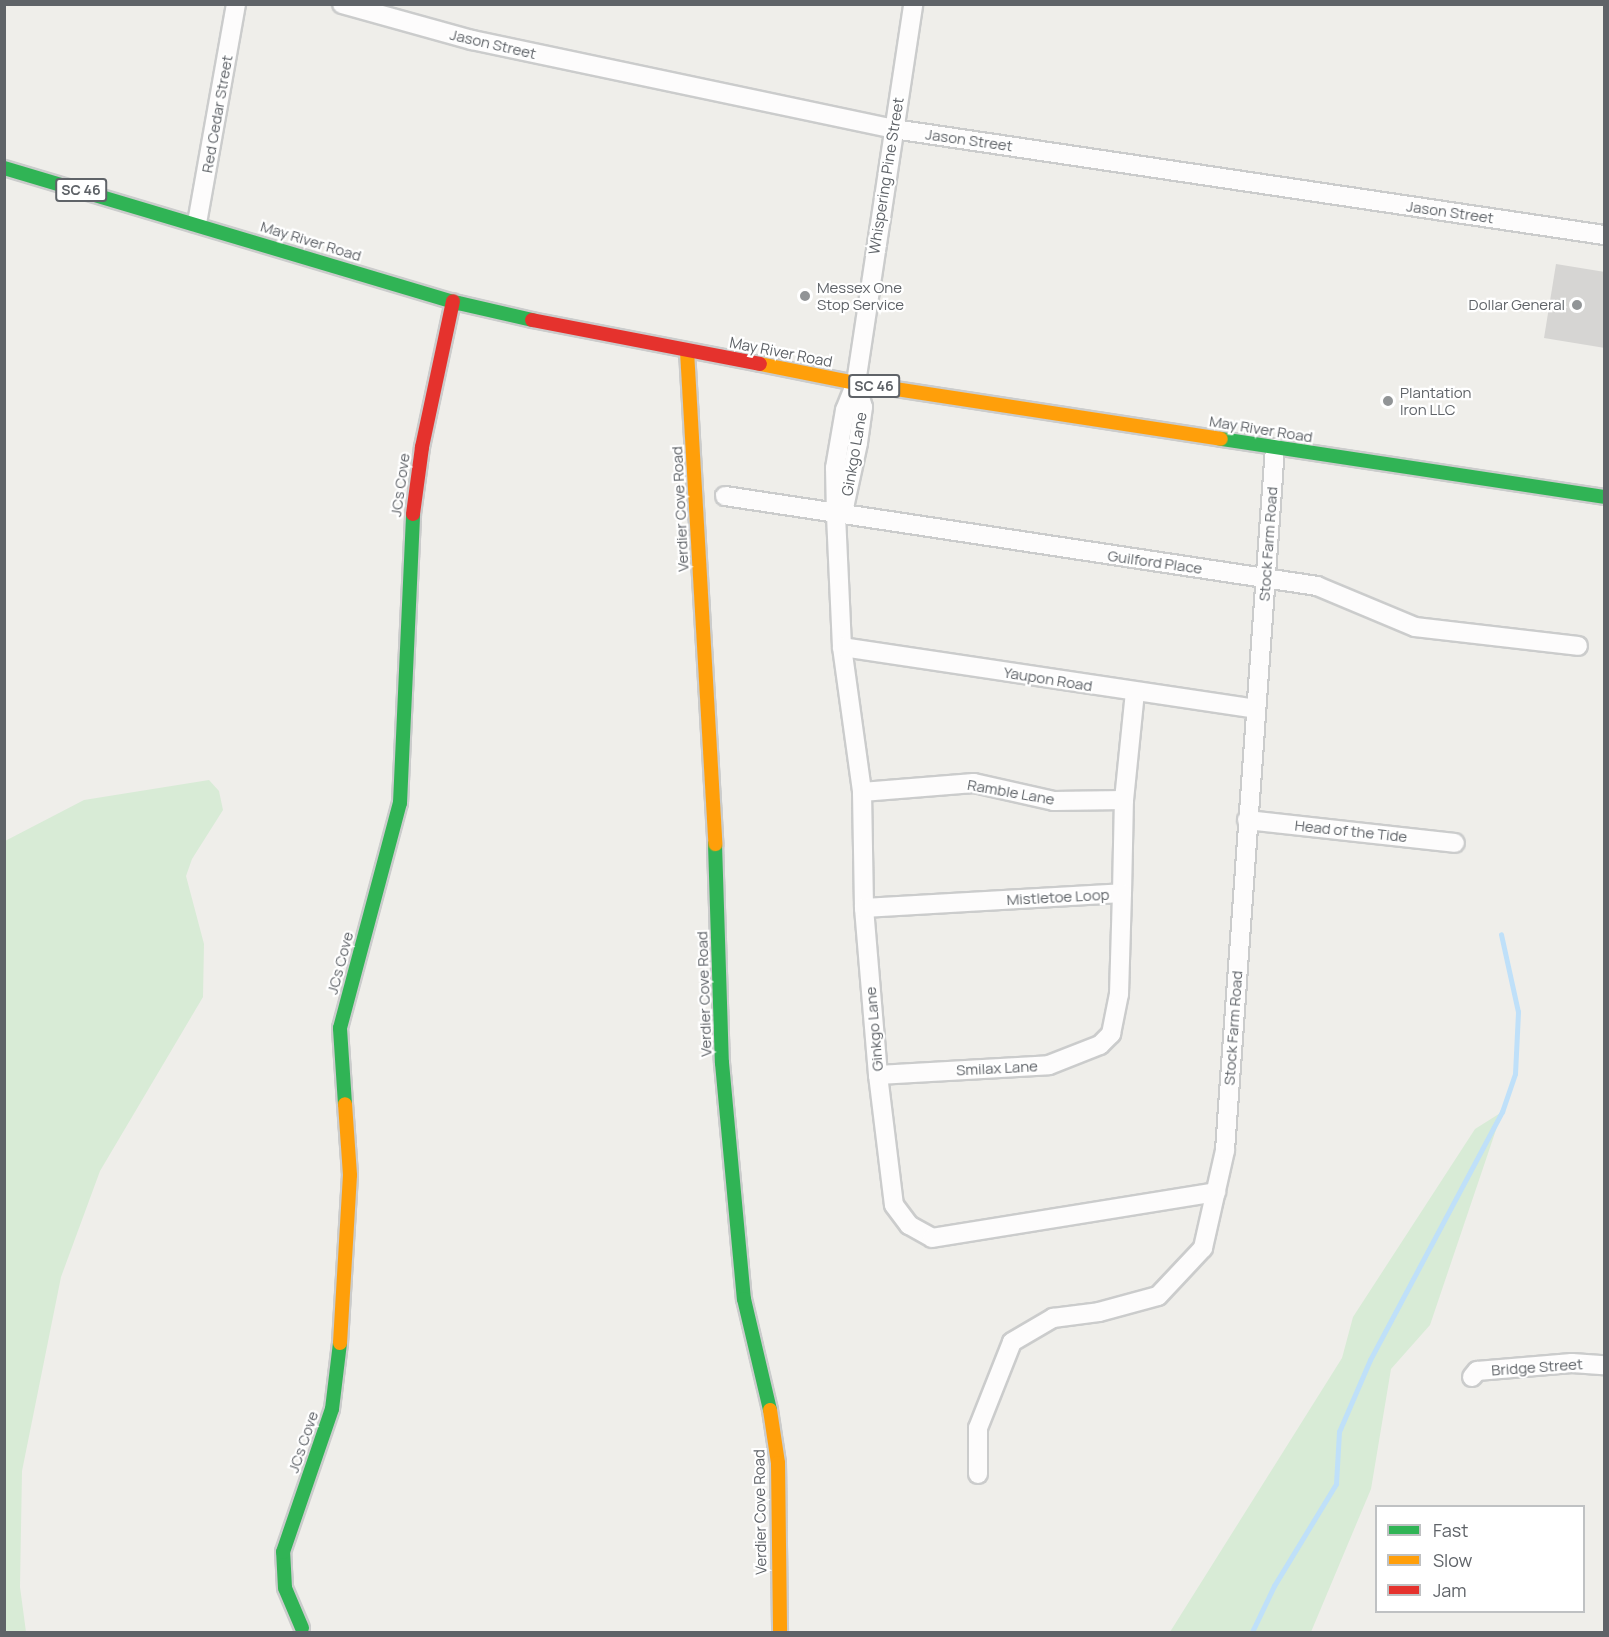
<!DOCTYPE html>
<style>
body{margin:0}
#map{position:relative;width:1609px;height:1637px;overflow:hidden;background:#efeeea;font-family:Manrope,sans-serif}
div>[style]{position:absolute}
.green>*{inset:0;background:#d8ebd6}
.stream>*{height:4.5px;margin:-2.25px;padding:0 2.25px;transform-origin:2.25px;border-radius:2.25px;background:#bfe0f9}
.building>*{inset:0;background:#d6d5d3}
.roads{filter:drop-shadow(2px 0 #cbcccc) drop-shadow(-2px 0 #cbcccc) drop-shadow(0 2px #cbcccc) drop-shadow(0 -2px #cbcccc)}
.street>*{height:18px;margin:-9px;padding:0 9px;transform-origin:9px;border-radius:9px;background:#fdfcfc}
.fast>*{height:14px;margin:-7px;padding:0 7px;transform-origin:7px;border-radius:7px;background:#30b455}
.slow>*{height:14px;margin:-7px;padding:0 7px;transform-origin:7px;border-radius:7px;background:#ff9f0a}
.jam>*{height:14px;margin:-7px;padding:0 7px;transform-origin:7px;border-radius:7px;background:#e5322d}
.dots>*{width:16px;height:16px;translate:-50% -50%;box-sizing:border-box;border:3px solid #fff;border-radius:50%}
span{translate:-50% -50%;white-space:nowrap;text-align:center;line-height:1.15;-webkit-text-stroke:4.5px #fff;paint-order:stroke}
.shield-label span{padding:2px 4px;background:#fff;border:2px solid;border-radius:4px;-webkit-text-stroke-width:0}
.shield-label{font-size:14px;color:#5f6368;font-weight:700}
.street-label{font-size:15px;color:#5f6368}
.poi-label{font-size:15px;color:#5f6368}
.left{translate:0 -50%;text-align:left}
.right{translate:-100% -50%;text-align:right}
.frame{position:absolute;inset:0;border:6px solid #5f6368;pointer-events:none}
.legend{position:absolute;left:1375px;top:1505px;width:210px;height:108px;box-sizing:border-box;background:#fff;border:2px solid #bfc1c3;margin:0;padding:8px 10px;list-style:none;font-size:18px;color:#5f6368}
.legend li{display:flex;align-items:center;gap:12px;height:30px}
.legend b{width:30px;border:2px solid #bfc1c3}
</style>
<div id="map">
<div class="green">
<div style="clip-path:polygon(209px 780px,219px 791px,223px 810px,192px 859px,186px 876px,204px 944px,203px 997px,100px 1171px,61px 1277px,22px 1471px,20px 1587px,26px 1632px,5px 1632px,5px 841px,84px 800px)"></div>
<div style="clip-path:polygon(1502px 1112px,1430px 1325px,1391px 1369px,1371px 1489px,1311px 1632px,1170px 1632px,1342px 1358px,1353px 1317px,1475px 1129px)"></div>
</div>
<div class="stream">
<div style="left:1252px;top:1632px;width:51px;rotate:-64.4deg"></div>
<div style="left:1274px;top:1586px;width:119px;rotate:-58.7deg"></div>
<div style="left:1336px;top:1484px;width:52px;rotate:-86.7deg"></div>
<div style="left:1339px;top:1432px;width:78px;rotate:-66.7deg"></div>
<div style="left:1370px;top:1360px;width:281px;rotate:-62deg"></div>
<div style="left:1502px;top:1112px;width:40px;rotate:-71.1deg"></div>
<div style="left:1515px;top:1074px;width:62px;rotate:-87.2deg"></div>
<div style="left:1518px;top:1012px;width:79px;rotate:-102.4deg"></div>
</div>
<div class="building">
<div style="clip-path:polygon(1556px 264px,1605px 272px,1605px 348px,1544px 338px)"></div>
</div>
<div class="roads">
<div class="street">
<div style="left:342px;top:4px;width:135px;rotate:15.5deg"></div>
<div style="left:472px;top:40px;width:431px;rotate:11.9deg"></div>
<div style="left:894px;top:129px;width:718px;rotate:8.49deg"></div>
<div style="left:197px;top:223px;width:222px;rotate:-79.9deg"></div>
<div style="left:856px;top:383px;width:25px;rotate:74deg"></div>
<div style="left:863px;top:407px;width:36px;rotate:98deg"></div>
<div style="left:858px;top:443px;width:61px;rotate:102.2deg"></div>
<div style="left:845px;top:503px;width:15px;rotate:127deg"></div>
<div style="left:836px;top:515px;width:47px;rotate:-91.2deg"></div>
<div style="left:835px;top:468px;width:59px;rotate:-80.2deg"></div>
<div style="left:845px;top:410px;width:29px;rotate:-68deg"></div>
<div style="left:856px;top:383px;width:383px;rotate:-81.4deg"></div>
<div style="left:725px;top:496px;width:599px;rotate:8.64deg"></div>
<div style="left:1317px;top:586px;width:106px;rotate:22.7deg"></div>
<div style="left:1415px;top:627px;width:164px;rotate:6.6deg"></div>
<div style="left:836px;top:515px;width:132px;rotate:87.4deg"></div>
<div style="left:842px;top:647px;width:146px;rotate:82.1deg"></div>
<div style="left:862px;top:792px;width:116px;rotate:89deg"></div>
<div style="left:864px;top:908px;width:168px;rotate:85.2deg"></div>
<div style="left:878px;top:1075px;width:131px;rotate:83deg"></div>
<div style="left:894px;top:1205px;width:25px;rotate:53deg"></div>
<div style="left:909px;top:1225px;width:26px;rotate:29deg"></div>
<div style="left:932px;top:1238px;width:288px;rotate:-9.2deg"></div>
<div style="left:842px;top:647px;width:418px;rotate:8.5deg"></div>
<div style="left:862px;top:792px;width:112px;rotate:-4.6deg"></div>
<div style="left:974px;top:783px;width:82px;rotate:12.7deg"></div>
<div style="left:1054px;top:801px;width:70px;rotate:-0.8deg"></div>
<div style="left:1247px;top:820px;width:209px;rotate:6.3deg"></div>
<div style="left:864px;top:908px;width:258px;rotate:-3.3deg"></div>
<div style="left:1122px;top:893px;width:93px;rotate:-88.8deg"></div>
<div style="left:1124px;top:800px;width:109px;rotate:-84.2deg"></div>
<div style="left:878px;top:1075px;width:171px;rotate:-3.3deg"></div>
<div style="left:1049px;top:1065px;width:55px;rotate:-21.4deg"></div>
<div style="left:1100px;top:1045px;width:16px;rotate:-45deg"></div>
<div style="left:1111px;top:1034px;width:41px;rotate:-78.7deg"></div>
<div style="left:1119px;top:994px;width:101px;rotate:-88.3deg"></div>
<div style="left:1472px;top:1377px;width:8px;rotate:-50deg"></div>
<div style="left:1477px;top:1371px;width:95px;rotate:-4.8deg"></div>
<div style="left:1572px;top:1363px;width:32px;rotate:4deg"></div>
<div style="left:978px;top:1474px;width:46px;rotate:-90deg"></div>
<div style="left:978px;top:1428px;width:92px;rotate:-68.4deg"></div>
<div style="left:1012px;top:1342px;width:48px;rotate:-30.3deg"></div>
<div style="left:1053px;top:1318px;width:46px;rotate:-7.4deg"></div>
<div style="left:1099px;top:1312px;width:61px;rotate:-15.2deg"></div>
<div style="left:1158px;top:1296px;width:66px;rotate:-46.8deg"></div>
<div style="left:1203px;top:1248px;width:100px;rotate:-77.3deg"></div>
<div style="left:1225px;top:1150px;width:704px;rotate:-85.93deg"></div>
</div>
<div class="fast">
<div style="left:4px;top:168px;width:474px;rotate:16.6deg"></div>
<div style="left:458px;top:303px;width:76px;rotate:12.9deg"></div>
<div style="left:1221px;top:439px;width:387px;rotate:8.6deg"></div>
<div style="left:715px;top:844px;width:219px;rotate:88.2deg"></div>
<div style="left:722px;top:1063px;width:237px;rotate:84.7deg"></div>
<div style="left:744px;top:1299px;width:114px;rotate:76.8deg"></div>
<div style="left:345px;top:1104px;width:76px;rotate:-93.8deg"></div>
<div style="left:340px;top:1028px;width:233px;rotate:-75.1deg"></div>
<div style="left:400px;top:803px;width:289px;rotate:-87.4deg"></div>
<div style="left:302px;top:1628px;width:43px;rotate:-113deg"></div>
<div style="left:285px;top:1588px;width:36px;rotate:-93deg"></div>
<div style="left:283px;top:1552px;width:151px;rotate:-71.1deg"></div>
<div style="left:332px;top:1409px;width:66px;rotate:-83.1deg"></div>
</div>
<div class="slow">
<div style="left:687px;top:351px;width:494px;rotate:86.7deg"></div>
<div style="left:760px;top:364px;width:98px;rotate:11.2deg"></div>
<div style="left:856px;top:383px;width:369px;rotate:8.7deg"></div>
<div style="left:340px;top:1343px;width:168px;rotate:-86.6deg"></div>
<div style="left:350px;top:1175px;width:71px;rotate:-94deg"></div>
<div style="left:770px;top:1410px;width:54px;rotate:81.4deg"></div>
<div style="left:778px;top:1463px;width:169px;rotate:89.3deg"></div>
</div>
<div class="jam">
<div style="left:532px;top:320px;width:232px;rotate:10.9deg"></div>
<div style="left:413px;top:514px;width:68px;rotate:-82.3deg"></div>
<div style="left:422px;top:447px;width:149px;rotate:-78deg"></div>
</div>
</div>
<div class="dots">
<div style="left:805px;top:296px;background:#919496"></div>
<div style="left:1577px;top:305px;background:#919496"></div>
<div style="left:1388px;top:401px;background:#919496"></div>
</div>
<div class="shield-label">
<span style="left:81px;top:190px">SC 46</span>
<span style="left:874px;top:386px">SC 46</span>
</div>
<div class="street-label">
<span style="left:493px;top:44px;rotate:13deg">Jason Street</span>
<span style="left:217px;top:114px;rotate:-80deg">Red Cedar Street</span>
<span style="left:969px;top:140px;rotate:8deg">Jason Street</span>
<span style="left:886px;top:176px;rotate:-81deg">Whispering Pine Street</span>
<span style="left:1450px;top:212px;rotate:8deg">Jason Street</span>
<span style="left:311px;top:241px;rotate:17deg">May River Road</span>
<span style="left:781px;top:352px;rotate:11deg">May River Road</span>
<span style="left:1261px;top:429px;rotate:9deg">May River Road</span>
<span style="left:854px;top:454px;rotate:-80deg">Ginkgo Lane</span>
<span style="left:400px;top:485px;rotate:-82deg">JCs Cove</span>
<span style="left:680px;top:509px;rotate:-93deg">Verdier Cove Road</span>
<span style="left:1268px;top:544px;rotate:-86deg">Stock Farm Road</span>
<span style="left:1155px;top:562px;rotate:8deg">Guilford Place</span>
<span style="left:1048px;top:679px;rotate:9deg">Yaupon Road</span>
<span style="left:1011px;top:792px;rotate:10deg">Ramble Lane</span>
<span style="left:1351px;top:831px;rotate:6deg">Head of the Tide</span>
<span style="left:1058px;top:897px;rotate:-3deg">Mistletoe Loop</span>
<span style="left:340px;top:963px;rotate:-75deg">JCs Cove</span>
<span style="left:704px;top:994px;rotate:-92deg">Verdier Cove Road</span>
<span style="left:1233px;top:1028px;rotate:-86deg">Stock Farm Road</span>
<span style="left:874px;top:1029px;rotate:-95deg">Ginkgo Lane</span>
<span style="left:997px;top:1068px;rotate:-3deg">Smilax Lane</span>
<span style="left:1537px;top:1367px;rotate:-4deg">Bridge Street</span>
<span style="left:303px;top:1442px;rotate:-71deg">JCs Cove</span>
<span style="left:760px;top:1512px;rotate:-91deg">Verdier Cove Road</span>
</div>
<div class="poi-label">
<span class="left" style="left:817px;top:296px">Messex One<br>Stop Service</span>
<span class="right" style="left:1565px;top:305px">Dollar General</span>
<span class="left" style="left:1400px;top:401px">Plantation<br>Iron LLC</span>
</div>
<div class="frame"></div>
<ul class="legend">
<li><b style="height:8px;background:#30b455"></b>Fast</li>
<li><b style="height:8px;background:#ff9f0a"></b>Slow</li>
<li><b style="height:8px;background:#e5322d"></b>Jam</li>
</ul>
</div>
